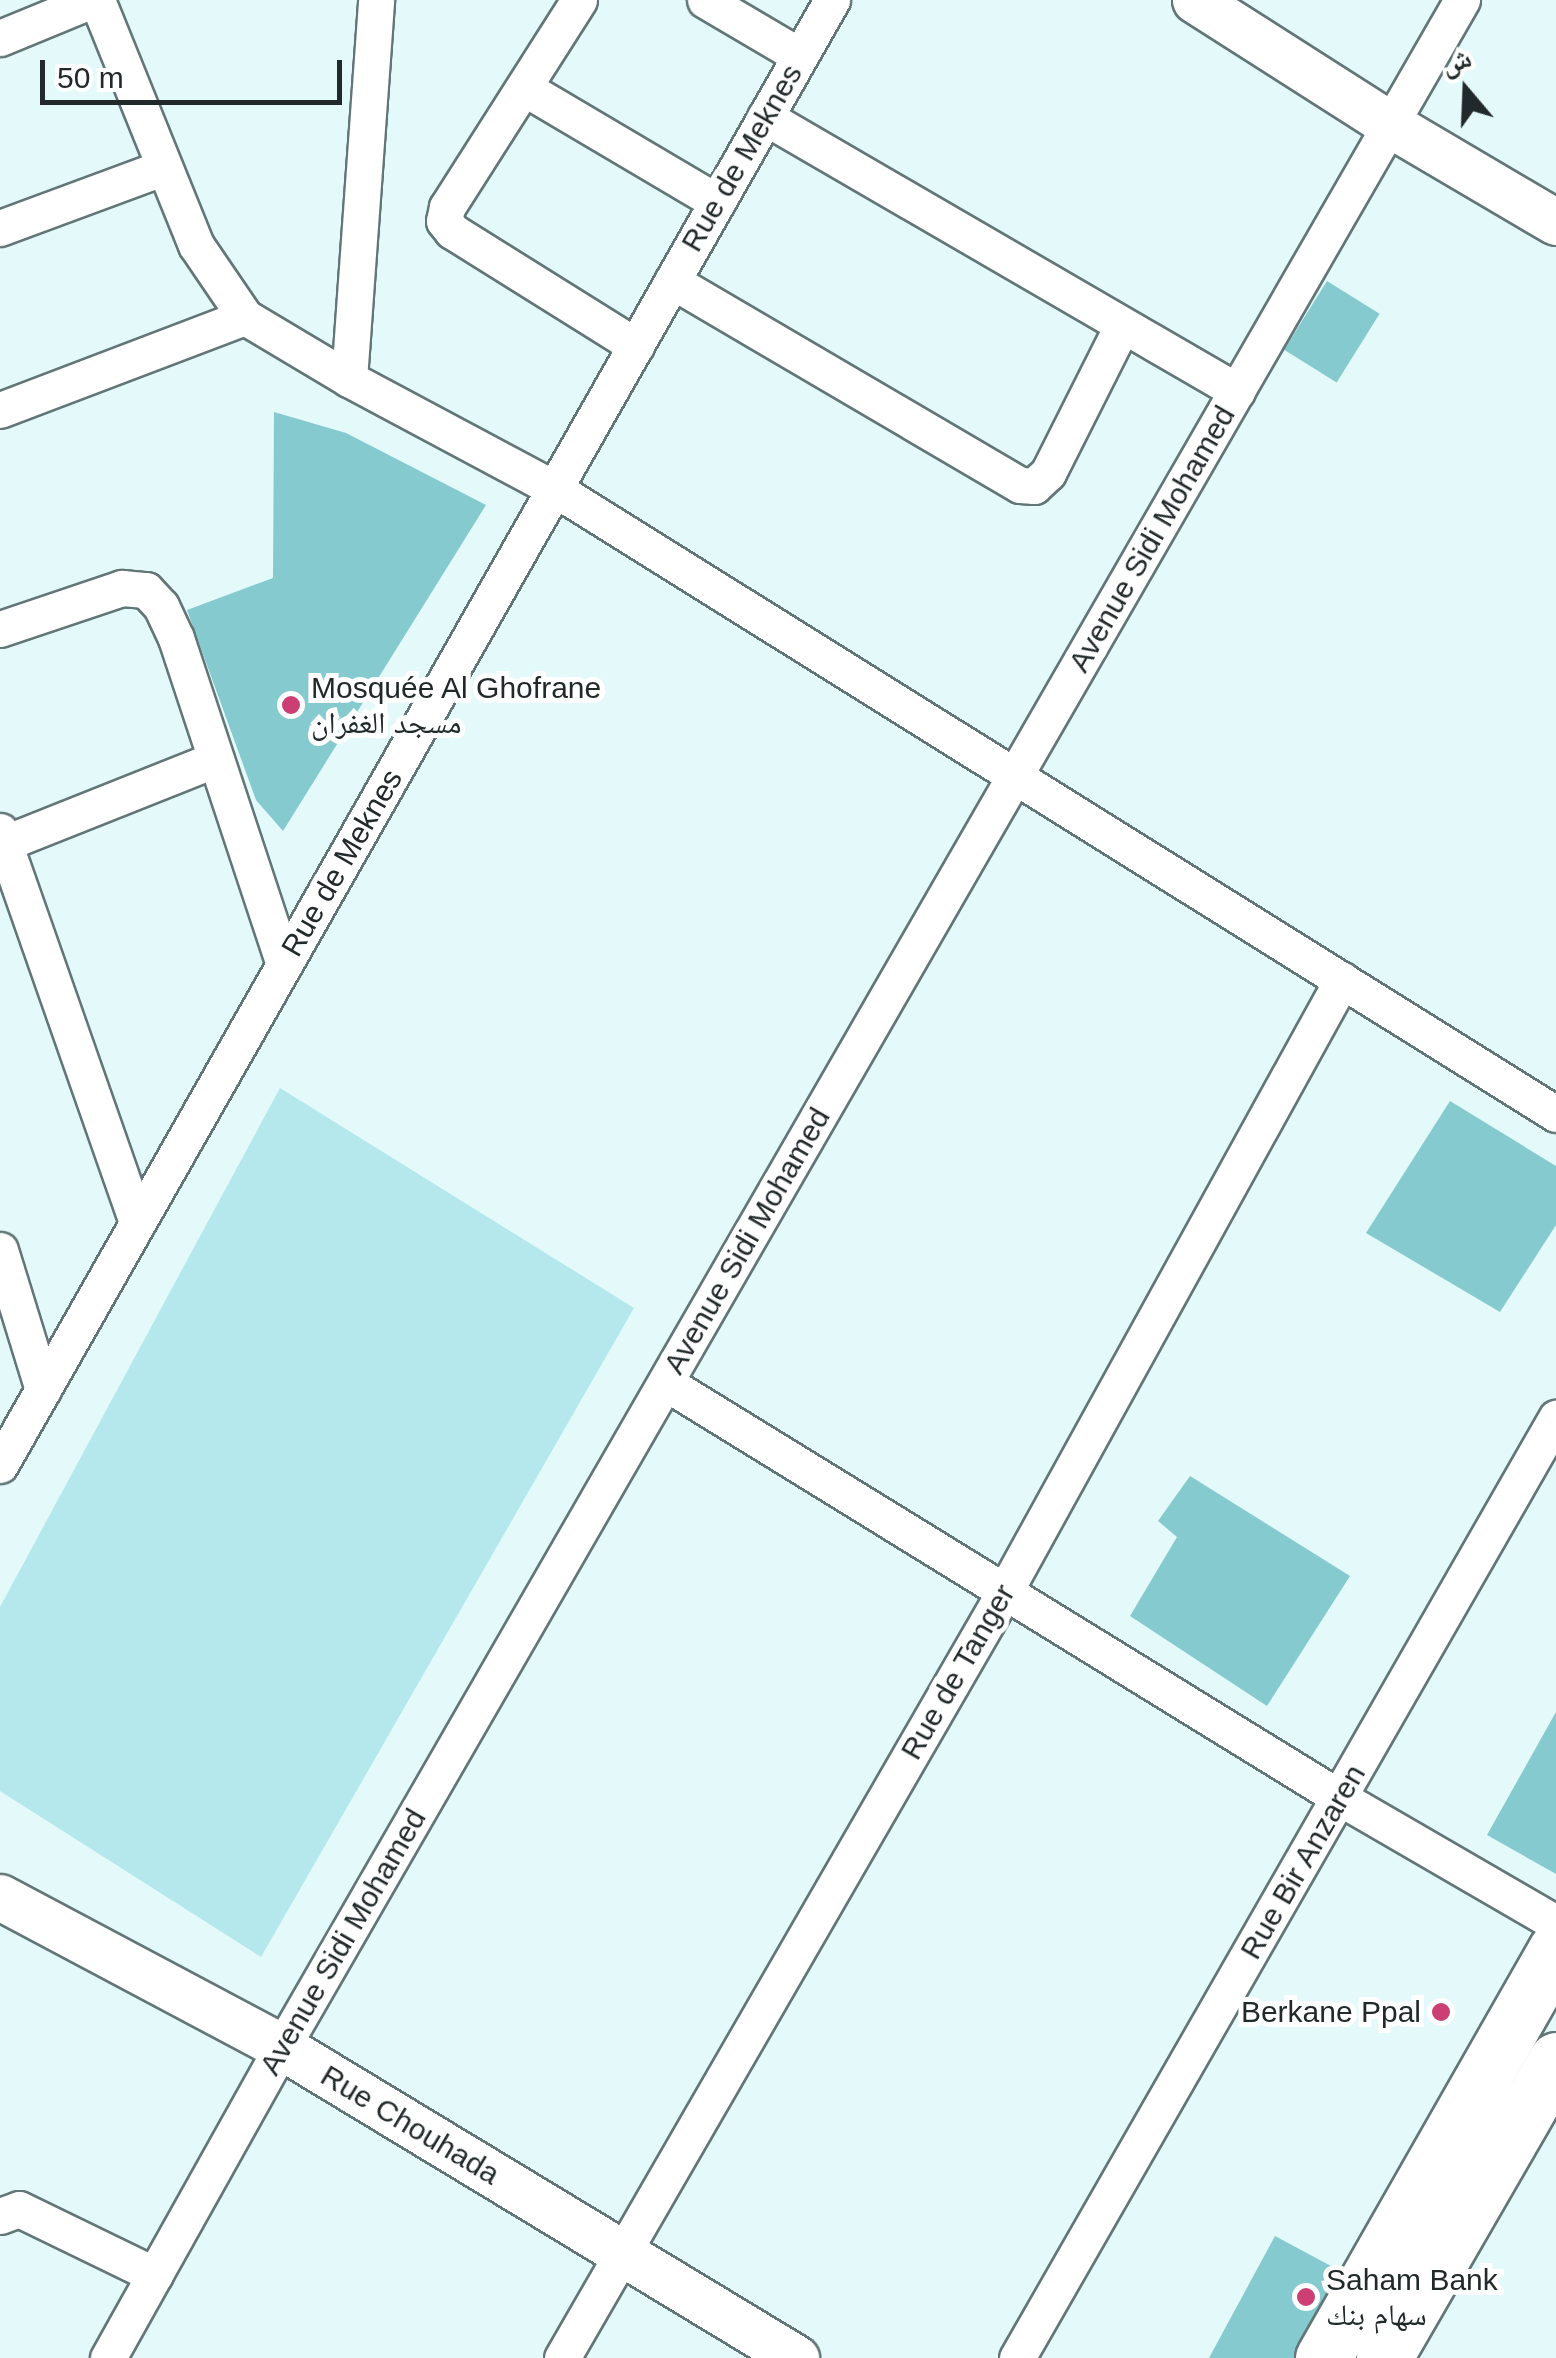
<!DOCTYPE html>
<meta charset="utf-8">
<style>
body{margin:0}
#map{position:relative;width:1556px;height:2358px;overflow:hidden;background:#e3f9fa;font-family:Arial,"Noto Naskh Arabic",sans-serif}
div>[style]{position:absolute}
.green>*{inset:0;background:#b5e8ec}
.building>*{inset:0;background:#85cacf;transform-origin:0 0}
.roads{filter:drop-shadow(2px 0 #637677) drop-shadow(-2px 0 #637677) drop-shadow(0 2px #637677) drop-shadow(0 -2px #637677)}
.minor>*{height:35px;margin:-17.5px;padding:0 17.5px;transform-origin:17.5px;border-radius:17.5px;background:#fff}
.tertiary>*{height:45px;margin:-22.5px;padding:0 22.5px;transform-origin:22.5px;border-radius:22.5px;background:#fff}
.trunk>*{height:55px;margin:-27.5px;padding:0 27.5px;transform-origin:27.5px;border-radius:27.5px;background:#fff}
.dots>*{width:28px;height:28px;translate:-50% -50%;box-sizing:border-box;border:5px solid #fff;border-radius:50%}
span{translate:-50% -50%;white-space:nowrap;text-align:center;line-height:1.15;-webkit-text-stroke:10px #fff;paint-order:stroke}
.street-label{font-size:30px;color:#21292a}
.poi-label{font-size:30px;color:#21292a}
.left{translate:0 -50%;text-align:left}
.right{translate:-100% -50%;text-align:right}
.north{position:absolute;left:1416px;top:40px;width:100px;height:100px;-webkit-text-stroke:8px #fff;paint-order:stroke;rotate:341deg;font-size:28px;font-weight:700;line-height:40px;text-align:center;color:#21292a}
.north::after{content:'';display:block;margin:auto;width:35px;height:45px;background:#21292a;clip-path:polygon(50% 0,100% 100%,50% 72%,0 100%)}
.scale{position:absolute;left:40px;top:60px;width:302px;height:45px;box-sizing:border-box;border:5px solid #21292a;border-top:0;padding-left:12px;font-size:30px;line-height:35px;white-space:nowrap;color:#21292a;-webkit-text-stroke:8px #fff;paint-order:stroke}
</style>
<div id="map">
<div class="green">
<div style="clip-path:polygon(280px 1088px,634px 1308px,261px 1957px,0 1791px,0 1607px)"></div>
</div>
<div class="building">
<div style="left:1327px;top:281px;width:62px;height:81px;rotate:32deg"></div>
<div style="clip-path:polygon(274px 412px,346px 433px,486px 505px,283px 831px,256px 800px,187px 610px,273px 578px)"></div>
<div style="clip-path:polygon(1450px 1101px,1556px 1166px,1556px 1225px,1500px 1312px,1366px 1233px)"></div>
<div style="clip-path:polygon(1190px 1476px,1350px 1576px,1267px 1706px,1130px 1616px,1177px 1537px,1158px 1521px)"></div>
<div style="clip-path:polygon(1556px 1712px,1556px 1874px,1487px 1835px)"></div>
<div style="clip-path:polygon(1275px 2236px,1344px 2273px,1298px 2358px,1209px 2358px)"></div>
</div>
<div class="roads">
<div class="minor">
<div style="left:97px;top:0;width:264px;rotate:68deg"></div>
<div style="left:196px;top:245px;width:87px;rotate:55.8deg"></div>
<div style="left:245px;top:317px;width:121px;rotate:30.8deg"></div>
<div style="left:349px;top:379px;width:234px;rotate:28.1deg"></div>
<div style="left:555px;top:489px;width:1180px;rotate:31.98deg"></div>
<div style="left:579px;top:0;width:246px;rotate:122.5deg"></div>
<div style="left:447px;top:207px;width:14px;rotate:102deg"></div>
<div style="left:444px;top:221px;width:13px;rotate:51deg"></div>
<div style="left:452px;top:231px;width:217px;rotate:32deg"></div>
<div style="left:705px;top:0;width:110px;rotate:30.5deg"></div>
<div style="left:0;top:38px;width:100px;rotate:-22.4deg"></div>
<div style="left:526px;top:89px;width:222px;rotate:30.6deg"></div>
<div style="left:765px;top:117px;width:546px;rotate:30.14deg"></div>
<div style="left:0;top:228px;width:173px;rotate:-20.3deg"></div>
<div style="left:672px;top:281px;width:403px;rotate:30.4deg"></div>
<div style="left:1020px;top:485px;width:14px;rotate:4deg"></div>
<div style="left:1034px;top:486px;width:19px;rotate:-43deg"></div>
<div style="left:1048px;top:473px;width:165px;rotate:-63.3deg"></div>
<div style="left:349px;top:379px;width:380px;rotate:-85.9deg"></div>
<div style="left:0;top:410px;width:262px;rotate:-20.8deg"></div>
<div style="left:0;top:629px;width:129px;rotate:-18.6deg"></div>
<div style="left:122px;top:588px;width:24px;rotate:5deg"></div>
<div style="left:146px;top:590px;width:22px;rotate:47deg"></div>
<div style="left:161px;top:606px;width:35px;rotate:65deg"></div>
<div style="left:176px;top:638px;width:344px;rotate:71.7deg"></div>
<div style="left:0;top:831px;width:415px;rotate:70.7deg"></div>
<div style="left:0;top:845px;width:232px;rotate:-21.7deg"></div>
<div style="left:0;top:1250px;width:146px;rotate:72.9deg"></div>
<div style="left:666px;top:1383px;width:792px;rotate:31.62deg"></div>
<div style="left:1340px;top:1798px;width:250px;rotate:30.1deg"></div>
<div style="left:0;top:1465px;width:1685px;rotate:-60.41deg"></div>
<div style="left:0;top:2216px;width:20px;rotate:-20deg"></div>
<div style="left:19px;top:2209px;width:151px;rotate:25.9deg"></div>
<div style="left:108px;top:2358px;width:356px;rotate:-60.8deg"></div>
<div style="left:282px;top:2047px;width:2363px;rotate:-60.04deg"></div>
<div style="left:562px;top:2358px;width:886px;rotate:-59.99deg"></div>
<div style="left:1005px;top:1591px;width:698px;rotate:-61.12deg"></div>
<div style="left:1017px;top:2358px;width:1084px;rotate:-60.17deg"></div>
</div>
<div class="tertiary">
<div style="left:1195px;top:0;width:232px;rotate:32.5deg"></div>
<div style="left:1391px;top:125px;width:191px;rotate:30.5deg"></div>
<div style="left:0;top:1897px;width:319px;rotate:28deg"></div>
<div style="left:282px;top:2047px;width:601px;rotate:31.18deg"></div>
</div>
<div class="trunk">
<div style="left:1323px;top:2358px;width:470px;rotate:-60.3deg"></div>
<div style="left:1384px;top:2358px;width:344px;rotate:-60deg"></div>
</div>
</div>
<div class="dots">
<div style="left:291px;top:705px;background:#cb3f73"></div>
<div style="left:1441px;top:2012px;background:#cb3f73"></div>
<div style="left:1306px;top:2297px;background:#cb3f73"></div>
</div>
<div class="street-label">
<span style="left:742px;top:158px;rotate:-60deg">Rue de Meknes</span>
<span style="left:1152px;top:539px;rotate:-60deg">Avenue Sidi Mohamed</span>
<span style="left:342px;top:863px;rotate:-60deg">Rue de Meknes</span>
<span style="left:747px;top:1241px;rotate:-60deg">Avenue Sidi Mohamed</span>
<span style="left:958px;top:1672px;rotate:-60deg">Rue de Tanger</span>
<span style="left:1303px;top:1862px;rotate:-60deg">Rue Bir Anzaren</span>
<span style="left:343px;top:1942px;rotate:-60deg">Avenue Sidi Mohamed</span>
<span style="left:410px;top:2125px;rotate:31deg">Rue Chouhada</span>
</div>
<div class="poi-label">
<span class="left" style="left:311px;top:705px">Mosquée Al Ghofrane<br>مسجد الغفران</span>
<span class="right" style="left:1421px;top:2012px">Berkane Ppal</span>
<span class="left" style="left:1326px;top:2297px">Saham Bank<br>سهام بنك</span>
</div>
<div class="north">ش</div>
<div class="scale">50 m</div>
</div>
